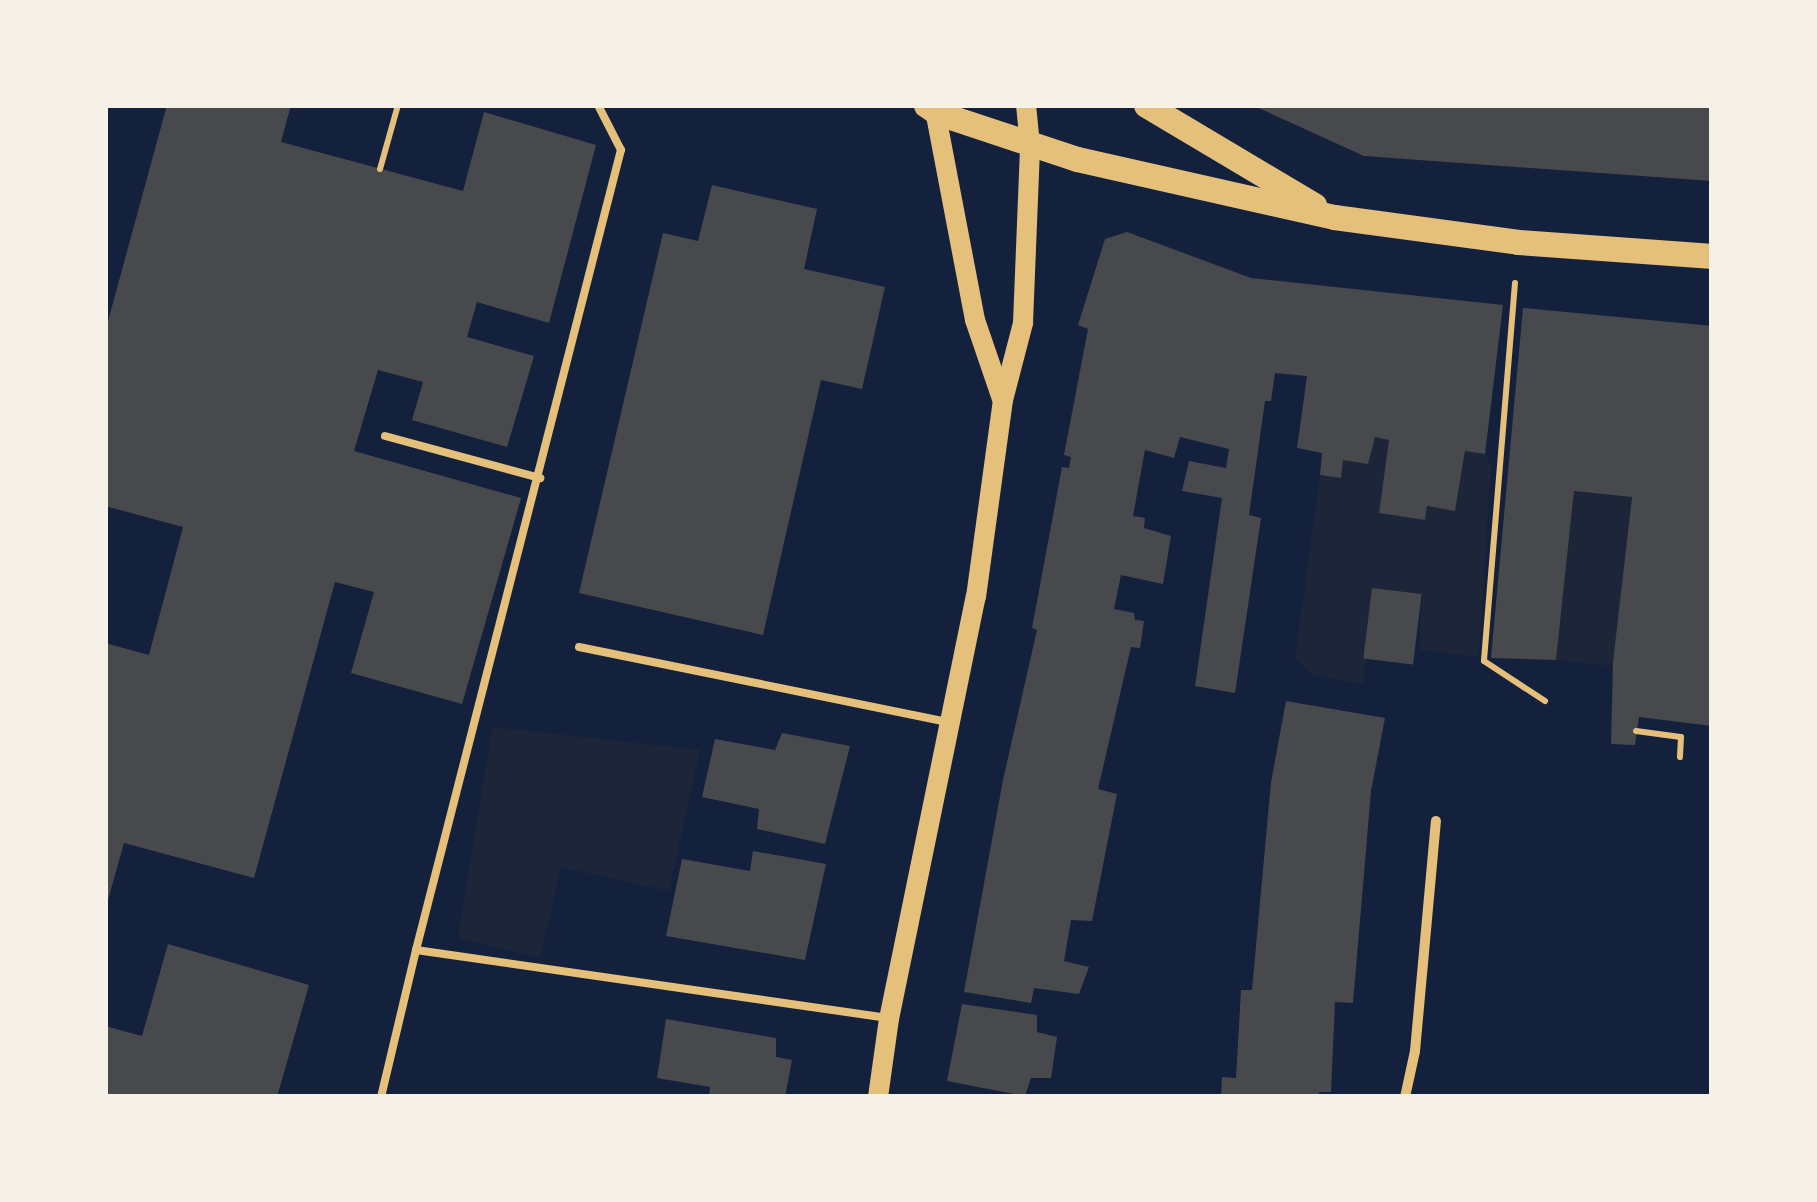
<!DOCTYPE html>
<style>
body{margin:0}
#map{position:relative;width:1817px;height:1202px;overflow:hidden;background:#14213d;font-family:Montserrat,sans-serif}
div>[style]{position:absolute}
.green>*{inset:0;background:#1d2539;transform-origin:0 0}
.building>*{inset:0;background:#48494c;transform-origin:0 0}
.path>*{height:6px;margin:-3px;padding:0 3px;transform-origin:3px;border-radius:3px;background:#e5c07b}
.service>*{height:8px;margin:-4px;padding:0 4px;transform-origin:4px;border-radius:4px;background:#e5c07b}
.minor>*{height:10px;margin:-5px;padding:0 5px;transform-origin:5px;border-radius:5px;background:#e5c07b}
.secondary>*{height:20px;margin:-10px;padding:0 10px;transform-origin:10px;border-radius:10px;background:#e5c07b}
.primary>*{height:25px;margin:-12.5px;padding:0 12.5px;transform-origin:12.5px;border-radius:12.5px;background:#e5c07b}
span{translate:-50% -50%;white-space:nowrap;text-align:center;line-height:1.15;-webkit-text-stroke:9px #f6f1e7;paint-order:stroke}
.frame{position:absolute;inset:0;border:108px solid #f6f1e7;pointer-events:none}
</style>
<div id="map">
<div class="green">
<div style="clip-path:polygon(1375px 437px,1389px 440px,1379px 513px,1425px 520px,1427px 506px,1455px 511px,1465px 451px,1485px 454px,1491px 465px,1479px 657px,1419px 650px,1422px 594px,1373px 588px,1363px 684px,1312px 675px,1295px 658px,1320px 475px,1341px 478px,1343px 460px,1368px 464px)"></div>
<div style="left:1574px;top:491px;width:58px;height:170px;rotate:6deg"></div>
<div style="clip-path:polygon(492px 727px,700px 750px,669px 891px,561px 867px,540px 958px,458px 938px)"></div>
</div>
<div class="building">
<div style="clip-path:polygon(167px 105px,291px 105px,281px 142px,463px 191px,484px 112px,596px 145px,549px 323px,477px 302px,467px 337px,534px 356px,507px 447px,412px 420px,423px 382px,378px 370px,354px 451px,521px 498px,462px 704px,351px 673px,374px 592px,335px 582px,254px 878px,124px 843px,106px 907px,105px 643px,149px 655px,183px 527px,105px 506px,105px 332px)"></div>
<div style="clip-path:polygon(1252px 105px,1712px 105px,1712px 181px,1364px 156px)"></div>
<div style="clip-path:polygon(712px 185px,817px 209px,804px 269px,885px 287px,862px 389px,821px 380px,763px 635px,579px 593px,663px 233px,698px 241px)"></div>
<div style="clip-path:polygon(1127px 232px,1251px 278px,1503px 305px,1485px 454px,1465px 451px,1455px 511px,1427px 506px,1425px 520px,1379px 513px,1389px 440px,1375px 437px,1368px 464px,1343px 460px,1341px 478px,1320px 475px,1322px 453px,1297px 448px,1307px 376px,1275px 373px,1271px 401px,1265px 401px,1249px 515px,1261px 518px,1235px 693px,1195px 686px,1222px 498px,1182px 491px,1189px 461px,1226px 468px,1229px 449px,1180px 437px,1174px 458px,1145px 450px,1133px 516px,1145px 518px,1144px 528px,1171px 536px,1163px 584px,1121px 575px,1114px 609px,1134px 613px,1135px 620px,1144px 621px,1140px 648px,1131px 647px,1098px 789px,1117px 794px,1092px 921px,1071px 920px,1064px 961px,1089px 967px,1079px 994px,1034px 988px,1031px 1003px,964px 992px,1003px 780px,1037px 630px,1032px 628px,1062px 467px,1069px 468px,1071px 457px,1064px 455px,1088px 329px,1078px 325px,1105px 239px)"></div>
<div style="clip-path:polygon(1523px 308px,1712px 326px,1712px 726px,1639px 717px,1635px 745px,1611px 744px,1613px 662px,1632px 497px,1574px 491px,1556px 660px,1491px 658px)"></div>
<div style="left:1372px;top:588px;width:50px;height:71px;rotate:7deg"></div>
<div style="clip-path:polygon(1286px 701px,1385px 718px,1371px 791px,1353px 1003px,1335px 1002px,1331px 1092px,1319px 1092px,1319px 1097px,1221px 1097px,1222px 1077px,1236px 1078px,1241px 990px,1252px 990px,1271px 782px)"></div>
<div style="clip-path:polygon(782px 733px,850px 746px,825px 844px,757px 829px,759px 809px,702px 797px,715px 739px,775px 750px)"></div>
<div style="clip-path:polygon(753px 851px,826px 864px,805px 960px,666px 936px,682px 859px,750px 871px)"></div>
<div style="clip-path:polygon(168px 944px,309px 985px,277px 1097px,105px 1097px,105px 1026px,142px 1036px)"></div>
<div style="clip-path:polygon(962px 1004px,1037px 1015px,1037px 1032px,1057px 1037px,1051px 1078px,1031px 1078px,1025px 1096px,947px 1081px)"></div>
<div style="clip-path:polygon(666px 1019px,776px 1038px,776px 1057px,792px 1060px,785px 1097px,709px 1097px,710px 1087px,657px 1078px)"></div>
</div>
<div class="path">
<div style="left:380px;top:169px;width:66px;rotate:-74.3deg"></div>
<div style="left:1515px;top:283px;width:379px;rotate:94.7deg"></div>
<div style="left:1484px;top:661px;width:73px;rotate:33.3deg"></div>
<div style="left:1636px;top:731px;width:45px;rotate:7.6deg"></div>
<div style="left:1681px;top:737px;width:20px;rotate:93deg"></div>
</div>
<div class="service">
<div style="left:385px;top:436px;width:161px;rotate:15.2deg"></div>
<div style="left:579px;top:647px;width:376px;rotate:11.5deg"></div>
<div style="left:416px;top:950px;width:826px;rotate:-75.63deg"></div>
<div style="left:621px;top:150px;width:51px;rotate:-117.1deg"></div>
<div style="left:381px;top:1097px;width:151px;rotate:-76.6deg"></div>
<div style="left:416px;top:950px;width:475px;rotate:8.2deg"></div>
</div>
<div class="minor">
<div style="left:1405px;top:1097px;width:47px;rotate:-77.7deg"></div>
<div style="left:1415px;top:1051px;width:231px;rotate:-84.8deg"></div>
</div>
<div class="secondary">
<div style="left:934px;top:105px;width:219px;rotate:79.2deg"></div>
<div style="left:975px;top:320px;width:83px;rotate:71.1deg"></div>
<div style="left:878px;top:1097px;width:79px;rotate:-82deg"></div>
<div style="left:889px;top:1019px;width:431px;rotate:-78.4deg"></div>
<div style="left:976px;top:597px;width:199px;rotate:-82.2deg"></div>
<div style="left:1003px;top:400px;width:80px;rotate:-75.4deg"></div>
<div style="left:1023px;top:323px;width:178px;rotate:-87.7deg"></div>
<div style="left:1030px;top:145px;width:40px;rotate:-95.7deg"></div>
</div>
<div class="primary">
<div style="left:926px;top:105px;width:14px;rotate:34deg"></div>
<div style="left:938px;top:113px;width:146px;rotate:18.3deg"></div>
<div style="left:1077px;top:159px;width:263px;rotate:12.7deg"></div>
<div style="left:1334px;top:217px;width:186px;rotate:7.7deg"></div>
<div style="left:1518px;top:242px;width:195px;rotate:4.1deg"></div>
<div style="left:1146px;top:105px;width:196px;rotate:30.8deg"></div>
</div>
<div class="frame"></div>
</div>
